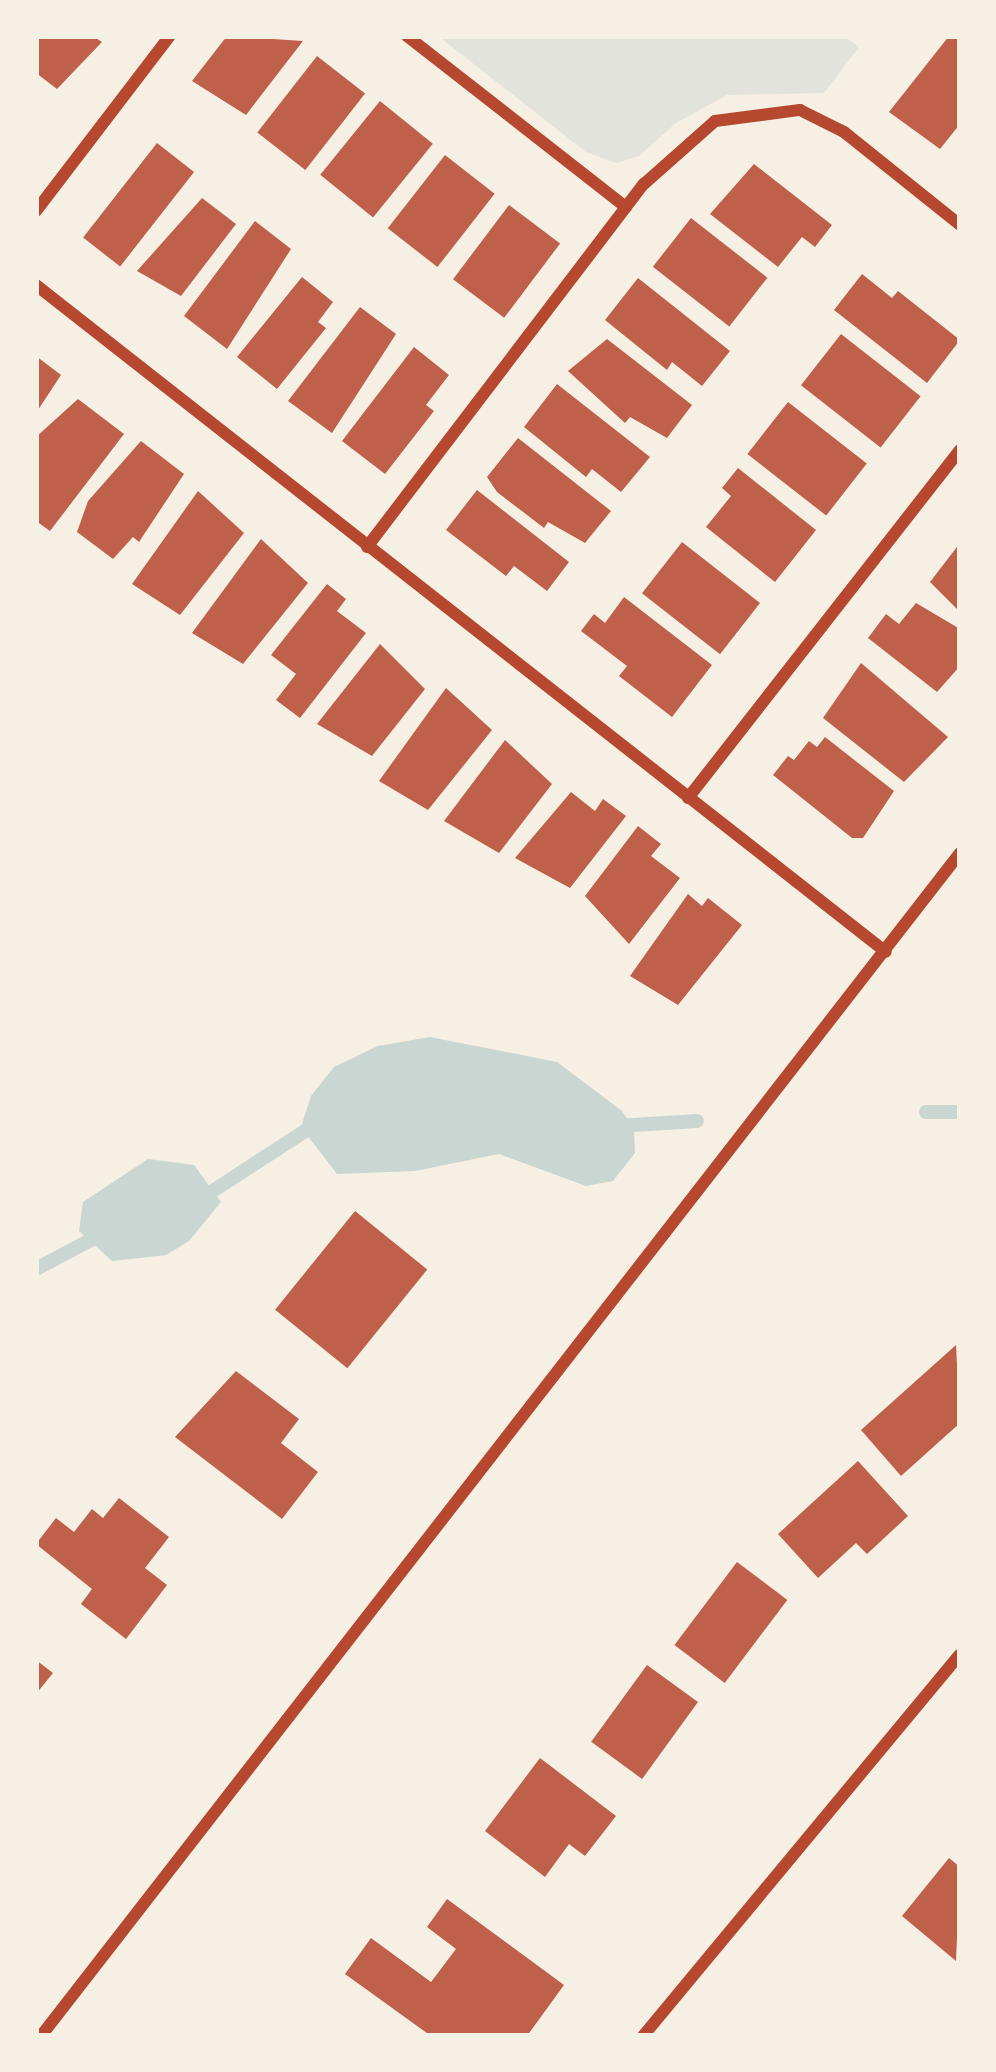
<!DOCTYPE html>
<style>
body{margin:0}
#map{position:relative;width:996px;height:2072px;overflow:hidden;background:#f6efe4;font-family:"Titillium Web",sans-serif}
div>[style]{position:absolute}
.green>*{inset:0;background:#e2e4dc}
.water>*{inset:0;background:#c9d6d2}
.stream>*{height:14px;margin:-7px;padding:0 7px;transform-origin:7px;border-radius:7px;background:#c9d6d2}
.building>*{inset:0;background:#bf614a;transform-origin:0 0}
.minor>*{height:12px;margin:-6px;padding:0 6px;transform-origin:6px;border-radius:6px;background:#b5482f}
span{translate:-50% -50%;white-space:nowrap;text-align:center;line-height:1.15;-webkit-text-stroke:9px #f6efe4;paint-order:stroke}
.frame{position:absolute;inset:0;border:39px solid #f6efe4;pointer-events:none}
</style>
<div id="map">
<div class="green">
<i style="clip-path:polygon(438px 36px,844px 36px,859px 47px,824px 93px,727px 95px,676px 123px,639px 156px,616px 163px,586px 152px)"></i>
</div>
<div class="water">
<i style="clip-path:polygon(430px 1037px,557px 1062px,622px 1111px,634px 1129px,635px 1153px,613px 1181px,586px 1186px,499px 1154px,415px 1171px,337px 1174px,301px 1127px,311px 1096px,334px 1067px,378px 1046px)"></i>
<i style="clip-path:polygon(148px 1159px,194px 1165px,221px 1202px,189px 1241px,166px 1255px,112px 1261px,79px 1231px,83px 1202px)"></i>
</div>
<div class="stream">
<i style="left:926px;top:1112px;width:34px"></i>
<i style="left:617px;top:1126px;width:80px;rotate:-3.6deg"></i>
<i style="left:205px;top:1196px;width:132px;rotate:-33deg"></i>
<i style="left:36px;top:1269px;width:72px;rotate:-28deg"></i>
</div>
<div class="building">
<i style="clip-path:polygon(36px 36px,93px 36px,102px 42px,57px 89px,36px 73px)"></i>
<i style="clip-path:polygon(227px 36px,303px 41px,246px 115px,192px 81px)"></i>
<i style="clip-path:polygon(949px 36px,960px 36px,960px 124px,940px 149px,889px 112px)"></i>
<i style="left:317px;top:56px;width:61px;height:97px;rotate:38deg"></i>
<i style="left:380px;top:101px;width:68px;height:95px;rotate:39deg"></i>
<i style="left:157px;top:143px;width:47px;height:120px;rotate:38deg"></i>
<i style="left:445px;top:155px;width:63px;height:93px;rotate:38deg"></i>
<i style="clip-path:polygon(754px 164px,832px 225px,815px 247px,802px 237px,778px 267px,710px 214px)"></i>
<i style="clip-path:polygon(202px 198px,236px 224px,181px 296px,137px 271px)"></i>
<i style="left:509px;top:205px;width:64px;height:93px;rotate:37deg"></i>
<i style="left:691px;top:218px;width:97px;height:62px;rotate:38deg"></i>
<i style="clip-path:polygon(255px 221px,291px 249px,227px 349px,184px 316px)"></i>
<i style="clip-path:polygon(862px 274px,892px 298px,898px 291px,960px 340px,927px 383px,834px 310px)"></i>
<i style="clip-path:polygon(302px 277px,333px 302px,318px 322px,326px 328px,277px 389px,237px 357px)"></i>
<i style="clip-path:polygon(638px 278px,730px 351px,702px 386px,672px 362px,667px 370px,605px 320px)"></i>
<i style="clip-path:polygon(360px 307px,396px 334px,332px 433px,288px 401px)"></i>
<i style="left:841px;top:334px;width:101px;height:65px;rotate:38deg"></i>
<i style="clip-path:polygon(607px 339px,692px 405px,667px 438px,630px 417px,625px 423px,568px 371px)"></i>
<i style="clip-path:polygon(414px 347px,449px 375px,426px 405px,434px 411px,385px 474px,342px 441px)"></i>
<i style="clip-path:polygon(36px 356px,61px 375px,36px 413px)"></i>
<i style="clip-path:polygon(557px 384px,650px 457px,621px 492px,592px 469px,586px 477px,524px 427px)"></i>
<i style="clip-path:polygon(78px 399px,124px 434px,50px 531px,36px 521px,36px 437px)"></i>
<i style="left:788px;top:402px;width:100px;height:66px;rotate:38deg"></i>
<i style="clip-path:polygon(518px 438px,611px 511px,585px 543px,548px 522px,544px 528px,497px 492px,487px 477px)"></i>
<i style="clip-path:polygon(141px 441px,184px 474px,139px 542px,133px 537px,113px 559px,77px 532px,88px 501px)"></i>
<i style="clip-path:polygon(738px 468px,816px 530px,775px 582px,706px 527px,731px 496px,722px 488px)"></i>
<i style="clip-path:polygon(477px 490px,569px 562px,547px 591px,514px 566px,506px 576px,446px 530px)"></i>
<i style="clip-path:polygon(198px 491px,244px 533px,180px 615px,132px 584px)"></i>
<i style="clip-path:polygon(261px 539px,308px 583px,243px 664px,192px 633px)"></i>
<i style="left:682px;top:542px;width:99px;height:65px;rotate:38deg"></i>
<i style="clip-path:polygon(960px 543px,960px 612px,930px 582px)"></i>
<i style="clip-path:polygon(327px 584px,346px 599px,337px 611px,366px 633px,300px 718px,276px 700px,296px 674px,271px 655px)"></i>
<i style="clip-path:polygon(624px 597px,712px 665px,672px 717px,619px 676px,627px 666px,581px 631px,594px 614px,605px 623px)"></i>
<i style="clip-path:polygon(916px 603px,960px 629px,960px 666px,937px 692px,868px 638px,886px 614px,899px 624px)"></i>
<i style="clip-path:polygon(380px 644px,425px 689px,372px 756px,317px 724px)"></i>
<i style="clip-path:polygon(861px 663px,948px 737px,904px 782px,823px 718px)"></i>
<i style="clip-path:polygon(446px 688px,492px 730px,428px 810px,379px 781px)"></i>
<i style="clip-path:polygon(825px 737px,894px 791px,863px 838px,852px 838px,773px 775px,788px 756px,794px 760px,809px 741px,817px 747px)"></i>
<i style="clip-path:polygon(505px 740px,552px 784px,499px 853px,444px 821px)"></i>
<i style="clip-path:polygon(571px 792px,595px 811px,603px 799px,626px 816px,570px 888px,515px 858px)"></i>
<i style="clip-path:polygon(638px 826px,661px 844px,651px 856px,680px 878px,629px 944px,585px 896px)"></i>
<i style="clip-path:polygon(688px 894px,702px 906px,708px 898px,742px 925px,678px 1005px,630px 976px)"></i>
<i style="left:355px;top:1211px;width:93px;height:127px;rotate:39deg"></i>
<i style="clip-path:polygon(956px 1345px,960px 1423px,901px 1476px,861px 1430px)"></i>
<i style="clip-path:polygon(236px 1371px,299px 1419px,281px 1443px,318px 1472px,282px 1519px,175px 1437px)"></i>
<i style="clip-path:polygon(858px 1461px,908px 1516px,867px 1554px,856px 1543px,818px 1578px,778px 1534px)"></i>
<i style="clip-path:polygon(119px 1498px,169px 1537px,145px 1568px,167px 1585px,126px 1639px,81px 1604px,92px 1589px,36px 1544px,56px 1518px,74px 1532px,92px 1509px,103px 1518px)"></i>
<i style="left:737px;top:1562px;width:63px;height:104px;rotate:37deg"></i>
<i style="clip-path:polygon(36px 1660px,53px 1673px,36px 1694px)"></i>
<i style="left:647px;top:1665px;width:63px;height:95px;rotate:36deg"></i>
<i style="clip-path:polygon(540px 1758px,616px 1816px,585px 1856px,569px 1844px,545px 1877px,485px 1831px)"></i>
<i style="clip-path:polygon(949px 1858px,960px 1867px,956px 1961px,902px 1916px)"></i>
<i style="clip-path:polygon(447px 1899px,564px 1985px,527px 2036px,431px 2036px,345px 1974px,371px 1938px,431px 1982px,456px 1949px,427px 1927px)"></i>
</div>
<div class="minor">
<i style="left:407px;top:36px;width:278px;rotate:38deg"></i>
<i style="left:36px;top:211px;width:220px;rotate:-52.6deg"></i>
<i style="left:36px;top:285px;width:1080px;rotate:38.12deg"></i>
<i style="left:367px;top:547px;width:457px;rotate:-52.7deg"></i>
<i style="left:644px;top:184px;width:95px;rotate:-41.6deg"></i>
<i style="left:715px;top:121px;width:86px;rotate:-7.4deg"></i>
<i style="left:800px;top:110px;width:49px;rotate:26.6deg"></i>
<i style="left:844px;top:132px;width:149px;rotate:38.7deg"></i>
<i style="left:688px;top:798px;width:442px;rotate:-52deg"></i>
<i style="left:41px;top:2036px;width:1498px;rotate:-52.16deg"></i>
<i style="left:643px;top:2036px;width:496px;rotate:-50.3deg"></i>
</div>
<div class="frame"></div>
</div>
